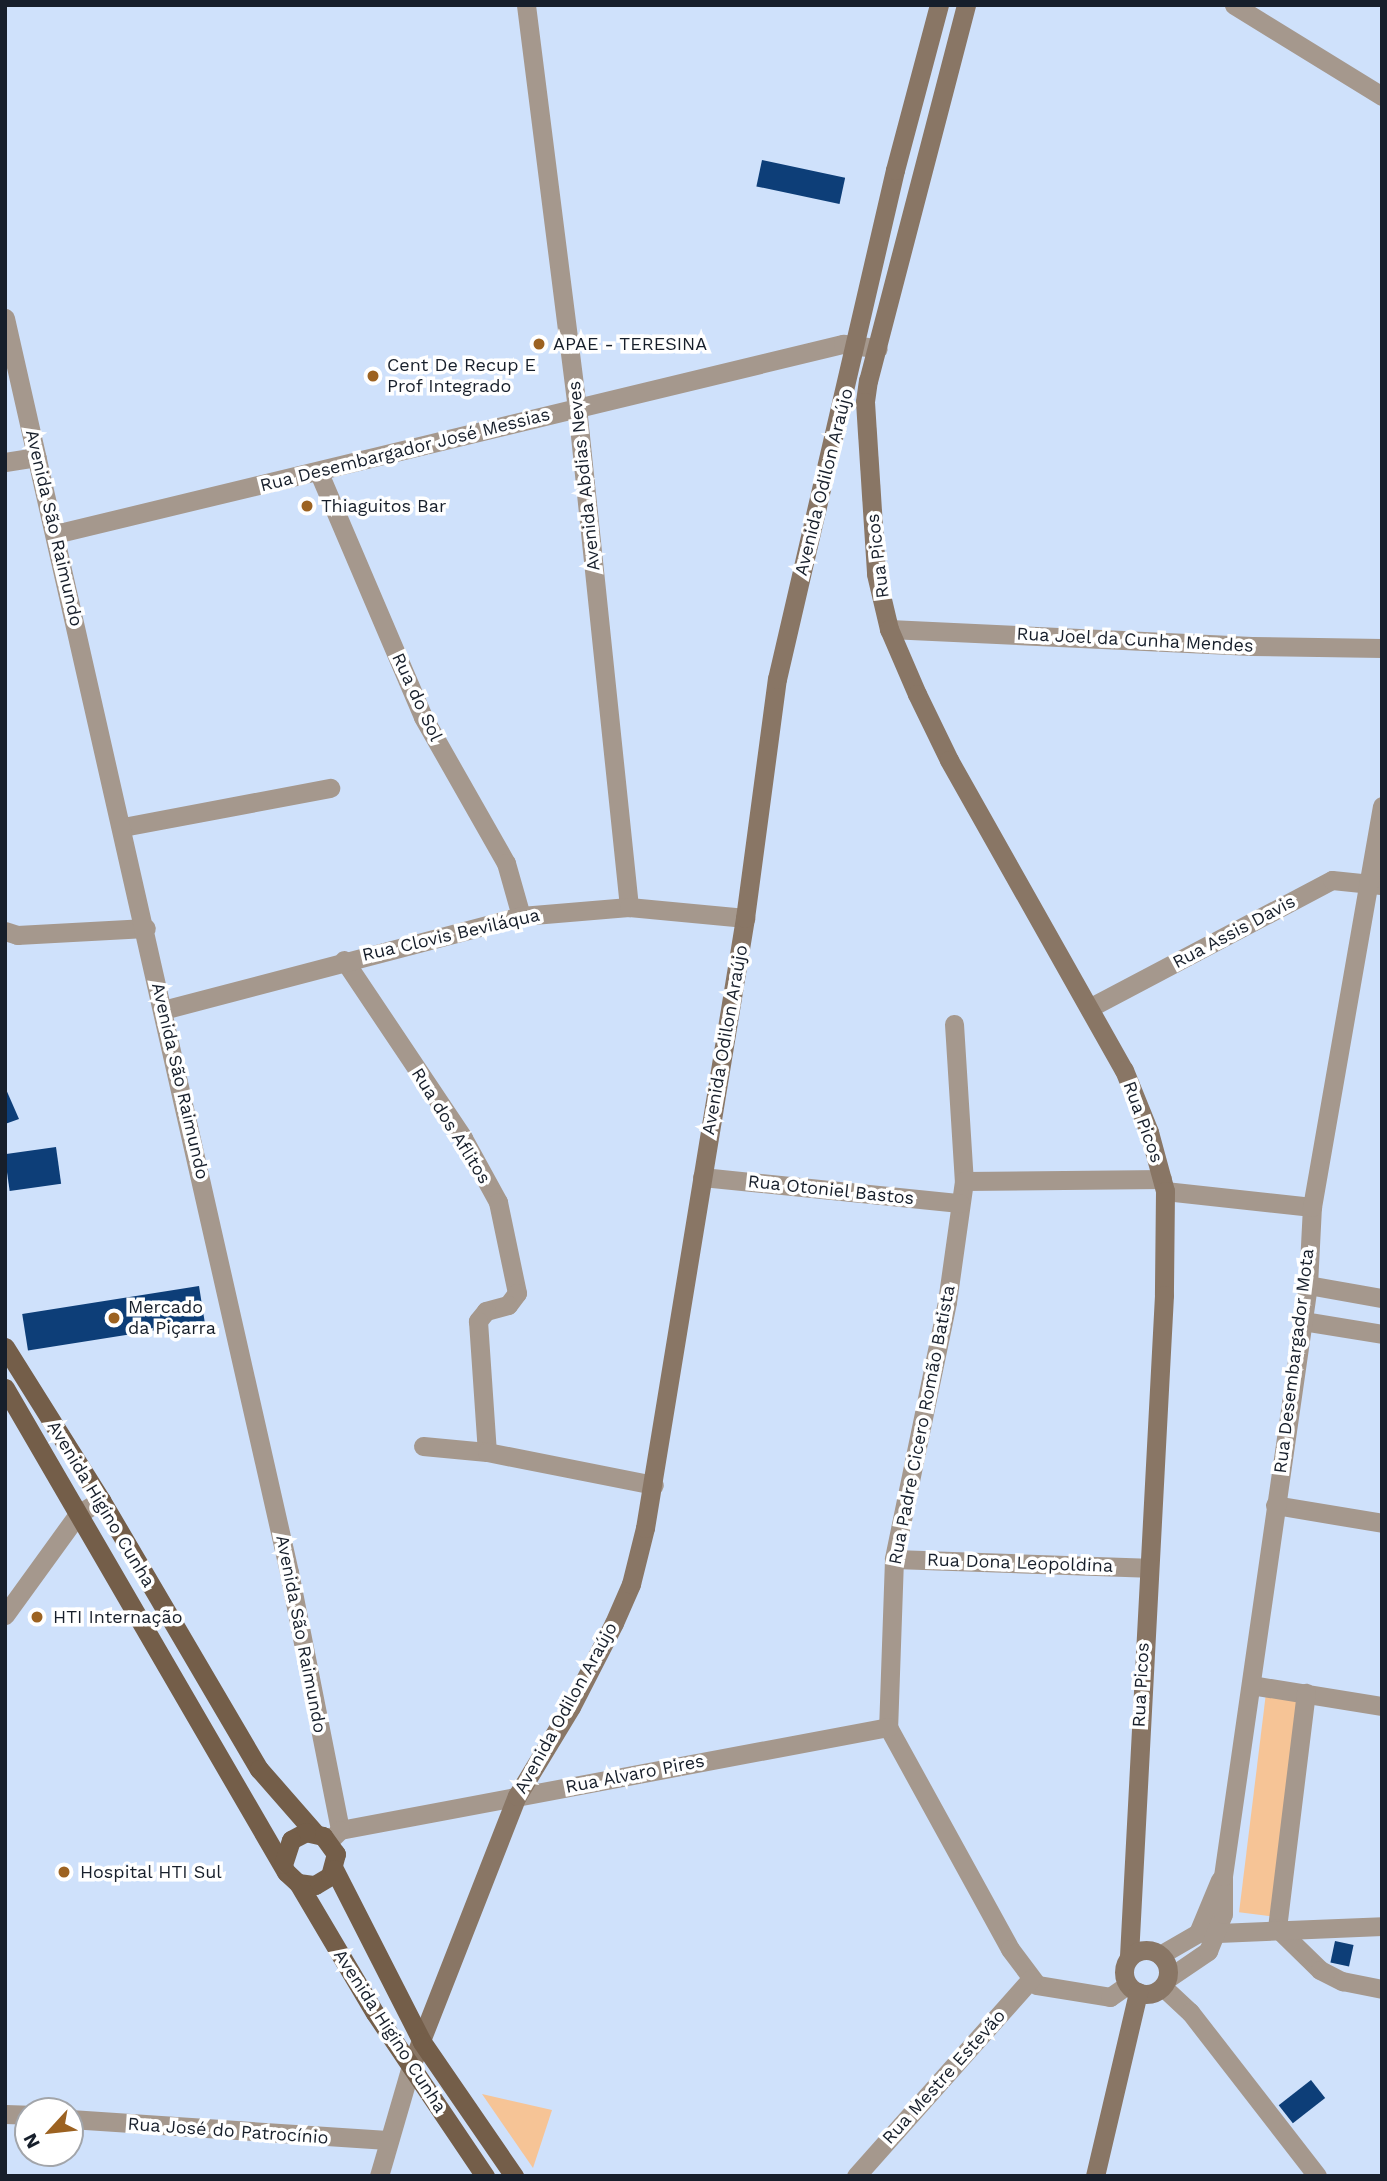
<!DOCTYPE html>
<meta charset="utf-8">
<style>
body{margin:0}
#map{position:relative;width:1387px;height:2181px;overflow:hidden;background:#cfe1fb;font-family:"Work Sans",sans-serif}
div>[style]{position:absolute}
.green>*{inset:0;background:#f6c496;transform-origin:0 0}
.building>*{inset:0;background:#0d3e78;transform-origin:0 0}
.minor>*{height:19px;margin:-9.5px;padding:0 9.5px;transform-origin:9.5px;border-radius:9.5px;background:#a5988d}
.tertiary>*{height:19px;margin:-9.5px;padding:0 9.5px;transform-origin:9.5px;border-radius:9.5px;background:#a5988d}
.secondary>*{height:19px;margin:-9.5px;padding:0 9.5px;transform-origin:9.5px;border-radius:9.5px;background:#897665}
.secondary>.ring{margin:-9.5px;padding:0;box-sizing:content-box;background:none;border:19px solid #897665;border-radius:50%}
.primary>*{height:19px;margin:-9.5px;padding:0 9.5px;transform-origin:9.5px;border-radius:9.5px;background:#745e49}
.dots>*{width:19px;height:19px;translate:-50% -50%;box-sizing:border-box;border:4px solid #fff;border-radius:50%}
span{translate:-50% -50%;white-space:nowrap;text-align:center;line-height:1.15;-webkit-text-stroke:7px #fff;paint-order:stroke}
.poi-label{font-size:18px;color:#171f2b}
.left{translate:0 -50%;text-align:left}
.street-label{font-size:18px;color:#171f2b}
.frame{position:absolute;inset:0;border:7px solid #171f2b;pointer-events:none}
.north{position:absolute;left:14px;top:2097px;width:70px;height:70px;box-sizing:border-box;background:#fff;border:2px solid #a2a5aa;border-radius:50%;rotate:243deg;font-size:19px;font-weight:700;line-height:28px;text-align:center;color:#171f2b}
.north::after{content:'';display:block;margin:auto;width:24px;height:32px;background:#9c6221;clip-path:polygon(50% 0,100% 100%,50% 72%,0 100%)}
</style>
<div id="map">
<div class="green">
<i style="left:1266px;top:1693px;width:32px;height:221px;rotate:7deg"></i>
<i style="clip-path:polygon(482px 2094px,552px 2110px,533px 2168px)"></i>
</div>
<div class="building">
<i style="left:762px;top:160px;width:85px;height:27px;rotate:12deg"></i>
<i style="clip-path:polygon(5px 1087px,19px 1119px,5px 1124px)"></i>
<i style="left:56px;top:1147px;width:37px;height:52px;rotate:82deg"></i>
<i style="left:199px;top:1286px;width:37px;height:179px;rotate:81deg"></i>
<i style="left:1335px;top:1941px;width:19px;height:22px;rotate:12deg"></i>
<i style="left:1311px;top:2080px;width:23px;height:41px;rotate:52deg"></i>
</div>
<div class="minor">
<i style="left:1234px;top:5px;width:174px;rotate:31.6deg"></i>
<i style="left:5px;top:462px;width:32px;rotate:-9deg"></i>
<i style="left:319px;top:473px;width:265px;rotate:66.9deg"></i>
<i style="left:423px;top:717px;width:168px;rotate:60.4deg"></i>
<i style="left:506px;top:863px;width:55px;rotate:74.2deg"></i>
<i style="left:55px;top:534px;width:811px;rotate:-13.56deg"></i>
<i style="left:843px;top:344px;width:35px;rotate:7deg"></i>
<i style="left:889px;top:629px;width:363px;rotate:2.7deg"></i>
<i style="left:1252px;top:646px;width:130px;rotate:0.9deg"></i>
<i style="left:123px;top:827px;width:211px;rotate:-10.7deg"></i>
<i style="left:5px;top:931px;width:13px;rotate:18deg"></i>
<i style="left:17px;top:935px;width:129px;rotate:-3.1deg"></i>
<i style="left:344px;top:960px;width:214px;rotate:56.2deg"></i>
<i style="left:463px;top:1138px;width:73px;rotate:61.3deg"></i>
<i style="left:498px;top:1202px;width:93px;rotate:78.2deg"></i>
<i style="left:517px;top:1293px;width:15px;rotate:127deg"></i>
<i style="left:508px;top:1305px;width:23px;rotate:165deg"></i>
<i style="left:486px;top:1311px;width:13px;rotate:129deg"></i>
<i style="left:478px;top:1321px;width:131px;rotate:86.1deg"></i>
<i style="left:1091px;top:1007px;width:272px;rotate:-27.8deg"></i>
<i style="left:1332px;top:880px;width:49px;rotate:5.8deg"></i>
<i style="left:954px;top:1024px;width:157px;rotate:86.4deg"></i>
<i style="left:964px;top:1181px;width:122px;rotate:98deg"></i>
<i style="left:947px;top:1302px;width:262px;rotate:101.7deg"></i>
<i style="left:894px;top:1559px;width:168px;rotate:92deg"></i>
<i style="left:888px;top:1727px;width:253px;rotate:61.2deg"></i>
<i style="left:1010px;top:1949px;width:45px;rotate:53.1deg"></i>
<i style="left:1037px;top:1985px;width:74px;rotate:9.3deg"></i>
<i style="left:1110px;top:1997px;width:21px;rotate:-35deg"></i>
<i style="left:702px;top:1177px;width:259px;rotate:5.8deg"></i>
<i style="left:964px;top:1181px;width:198px;rotate:-0.6deg"></i>
<i style="left:1165px;top:1191px;width:148px;rotate:6.2deg"></i>
<i style="left:1308px;top:1285px;width:75px;rotate:10deg"></i>
<i style="left:1303px;top:1321px;width:80px;rotate:9.3deg"></i>
<i style="left:423px;top:1446px;width:64px;rotate:5.4deg"></i>
<i style="left:487px;top:1452px;width:170px;rotate:11.2deg"></i>
<i style="left:1275px;top:1505px;width:109px;rotate:9.5deg"></i>
<i style="left:894px;top:1559px;width:253px;rotate:2deg"></i>
<i style="left:5px;top:1615px;width:125px;rotate:-54.1deg"></i>
<i style="left:78px;top:1514px;width:27px;rotate:-31deg"></i>
<i style="left:1251px;top:1685px;width:133px;rotate:9.1deg"></i>
<i style="left:340px;top:1830px;width:558px;rotate:-10.64deg"></i>
<i style="left:1277px;top:1928px;width:237px;rotate:-83deg"></i>
<i style="left:1277px;top:1928px;width:60px;rotate:44.3deg"></i>
<i style="left:1320px;top:1970px;width:25px;rotate:27deg"></i>
<i style="left:1342px;top:1981px;width:41px;rotate:11.3deg"></i>
<i style="left:1218px;top:1933px;width:164px;rotate:-2.4deg"></i>
<i style="left:1160px;top:1955px;width:44px;rotate:-30.1deg"></i>
<i style="left:1198px;top:1933px;width:57px;rotate:-67.5deg"></i>
<i style="left:1167px;top:1979px;width:50px;rotate:-34.3deg"></i>
<i style="left:1208px;top:1951px;width:40px;rotate:-68deg"></i>
<i style="left:1223px;top:1914px;width:38px;rotate:-90deg"></i>
<i style="left:1223px;top:1876px;width:597px;rotate:-81.82deg"></i>
<i style="left:1308px;top:1285px;width:78px;rotate:-87.1deg"></i>
<i style="left:1312px;top:1207px;width:407px;rotate:-80.1deg"></i>
<i style="left:1163px;top:1987px;width:37px;rotate:43deg"></i>
<i style="left:1190px;top:2012px;width:207px;rotate:52.2deg"></i>
<i style="left:5px;top:2114px;width:23px;rotate:2deg"></i>
<i style="left:70px;top:2119px;width:318px;rotate:3.8deg"></i>
<i style="left:856px;top:2176px;width:264px;rotate:-48.4deg"></i>
</div>
<div class="tertiary">
<i style="left:526px;top:5px;width:405px;rotate:82.8deg"></i>
<i style="left:577px;top:407px;width:503px;rotate:84.06deg"></i>
<i style="left:5px;top:318px;width:1286px;rotate:77.24deg"></i>
<i style="left:289px;top:1572px;width:263px;rotate:78.8deg"></i>
<i style="left:340px;top:1830px;width:16px;rotate:135deg"></i>
<i style="left:163px;top:1010px;width:370px;rotate:-14.7deg"></i>
<i style="left:521px;top:916px;width:108px;rotate:-4.8deg"></i>
<i style="left:629px;top:907px;width:117px;rotate:5.4deg"></i>
<i style="left:379px;top:2176px;width:115px;rotate:-73.8deg"></i>
</div>
<div class="secondary">
<i style="left:966px;top:5px;width:388px;rotate:104.6deg"></i>
<i style="left:868px;top:380px;width:22px;rotate:98deg"></i>
<i style="left:865px;top:402px;width:172px;rotate:86.3deg"></i>
<i style="left:876px;top:574px;width:57px;rotate:76.7deg"></i>
<i style="left:889px;top:629px;width:71px;rotate:66.7deg"></i>
<i style="left:917px;top:694px;width:73px;rotate:64.1deg"></i>
<i style="left:949px;top:760px;width:356px;rotate:60.6deg"></i>
<i style="left:1124px;top:1070px;width:67px;rotate:68deg"></i>
<i style="left:1149px;top:1132px;width:61px;rotate:74.8deg"></i>
<i style="left:1165px;top:1191px;width:104px;rotate:90.6deg"></i>
<i style="left:1164px;top:1295px;width:663px;rotate:93.03deg"></i>
<i class="ring" style="left:1124px;top:1950px;width:25px;height:25px"></i>
<i style="left:411px;top:2066px;width:290px;rotate:-68.6deg"></i>
<i style="left:517px;top:1796px;width:104px;rotate:-58.8deg"></i>
<i style="left:571px;top:1707px;width:94px;rotate:-62.9deg"></i>
<i style="left:614px;top:1623px;width:43px;rotate:-66.4deg"></i>
<i style="left:631px;top:1584px;width:58px;rotate:-76deg"></i>
<i style="left:645px;top:1528px;width:618px;rotate:-80.69deg"></i>
<i style="left:745px;top:918px;width:241px;rotate:-82.4deg"></i>
<i style="left:777px;top:679px;width:522px;rotate:-76.95deg"></i>
<i style="left:895px;top:170px;width:171px;rotate:-75.1deg"></i>
<i style="left:1095px;top:2176px;width:189px;rotate:-76.8deg"></i>
</div>
<div class="primary">
<i style="left:5px;top:1347px;width:181px;rotate:57.9deg"></i>
<i style="left:101px;top:1500px;width:312px;rotate:59.6deg"></i>
<i style="left:259px;top:1769px;width:85px;rotate:48.8deg"></i>
<i style="left:5px;top:1388px;width:560px;rotate:59.86deg"></i>
<i style="left:286px;top:1872px;width:16px;rotate:43deg"></i>
<i style="left:298px;top:1883px;width:17px;rotate:7deg"></i>
<i style="left:315px;top:1885px;width:17px;rotate:-31deg"></i>
<i style="left:330px;top:1876px;width:23px;rotate:-75deg"></i>
<i style="left:336px;top:1854px;width:22px;rotate:-126deg"></i>
<i style="left:323px;top:1836px;width:17px;rotate:-167deg"></i>
<i style="left:306px;top:1832px;width:17px;rotate:152deg"></i>
<i style="left:291px;top:1840px;width:25px;rotate:108deg"></i>
<i style="left:334px;top:1869px;width:194px;rotate:63deg"></i>
<i style="left:422px;top:2042px;width:163px;rotate:55.5deg"></i>
<i style="left:298px;top:1883px;width:151px;rotate:59.4deg"></i>
<i style="left:375px;top:2013px;width:197px;rotate:56deg"></i>
</div>
<div class="dots">
<i style="left:539px;top:344px;background:#9c6221"></i>
<i style="left:373px;top:376px;background:#9c6221"></i>
<i style="left:307px;top:506px;background:#9c6221"></i>
<i style="left:114px;top:1318px;background:#9c6221"></i>
<i style="left:37px;top:1617px;background:#9c6221"></i>
<i style="left:64px;top:1872px;background:#9c6221"></i>
</div>
<div class="poi-label">
<span class="left" style="left:553px;top:344px">APAE - TERESINA</span>
<span class="left" style="left:387px;top:376px">Cent De Recup E<br>Prof Integrado</span>
<span class="left" style="left:321px;top:506px">Thiaguitos Bar</span>
<span class="left" style="left:128px;top:1318px">Mercado<br>da Piçarra</span>
<span class="left" style="left:53px;top:1617px">HTI Internação</span>
<span class="left" style="left:80px;top:1872px">Hospital HTI Sul</span>
</div>
<div class="street-label">
<span style="left:405px;top:450px;rotate:-14deg">Rua Desembargador José Messias</span>
<span style="left:584px;top:476px;rotate:-96deg">Avenida Abdias Neves</span>
<span style="left:824px;top:482px;rotate:-76deg">Avenida Odilon Araújo</span>
<span style="left:54px;top:528px;rotate:77deg">Avenida São Raimundo</span>
<span style="left:878px;top:556px;rotate:-97deg">Rua Picos</span>
<span style="left:1135px;top:640px;rotate:3deg">Rua Joel da Cunha Mendes</span>
<span style="left:417px;top:697px;rotate:65deg">Rua do Sol</span>
<span style="left:1234px;top:932px;rotate:-28deg">Rua Assis Davis</span>
<span style="left:451px;top:935px;rotate:-13deg">Rua Clovis Beviláqua</span>
<span style="left:725px;top:1040px;rotate:-80deg">Avenida Odilon Araújo</span>
<span style="left:180px;top:1081px;rotate:77deg">Avenida São Raimundo</span>
<span style="left:1143px;top:1122px;rotate:70deg">Rua Picos</span>
<span style="left:451px;top:1126px;rotate:58deg">Rua dos Aflitos</span>
<span style="left:831px;top:1190px;rotate:6deg">Rua Otoniel Bastos</span>
<span style="left:1294px;top:1361px;rotate:-83deg">Rua Desembargador Mota</span>
<span style="left:922px;top:1425px;rotate:-79deg">Rua Padre Cicero Romão Batista</span>
<span style="left:101px;top:1504px;rotate:59deg">Avenida Higino Cunha</span>
<span style="left:1020px;top:1563px;rotate:2deg">Rua Dona Leopoldina</span>
<span style="left:301px;top:1634px;rotate:79deg">Avenida São Raimundo</span>
<span style="left:1141px;top:1685px;rotate:-87deg">Rua Picos</span>
<span style="left:566px;top:1708px;rotate:-61deg">Avenida Odilon Araújo</span>
<span style="left:635px;top:1774px;rotate:-11deg">Rua Alvaro Pires</span>
<span style="left:390px;top:2031px;rotate:57deg">Avenida Higino Cunha</span>
<span style="left:944px;top:2077px;rotate:-48deg">Rua Mestre Estevão</span>
<span style="left:228px;top:2131px;rotate:4deg">Rua José do Patrocínio</span>
</div>
<div class="frame"></div>
<div class="north">N</div>
</div>
